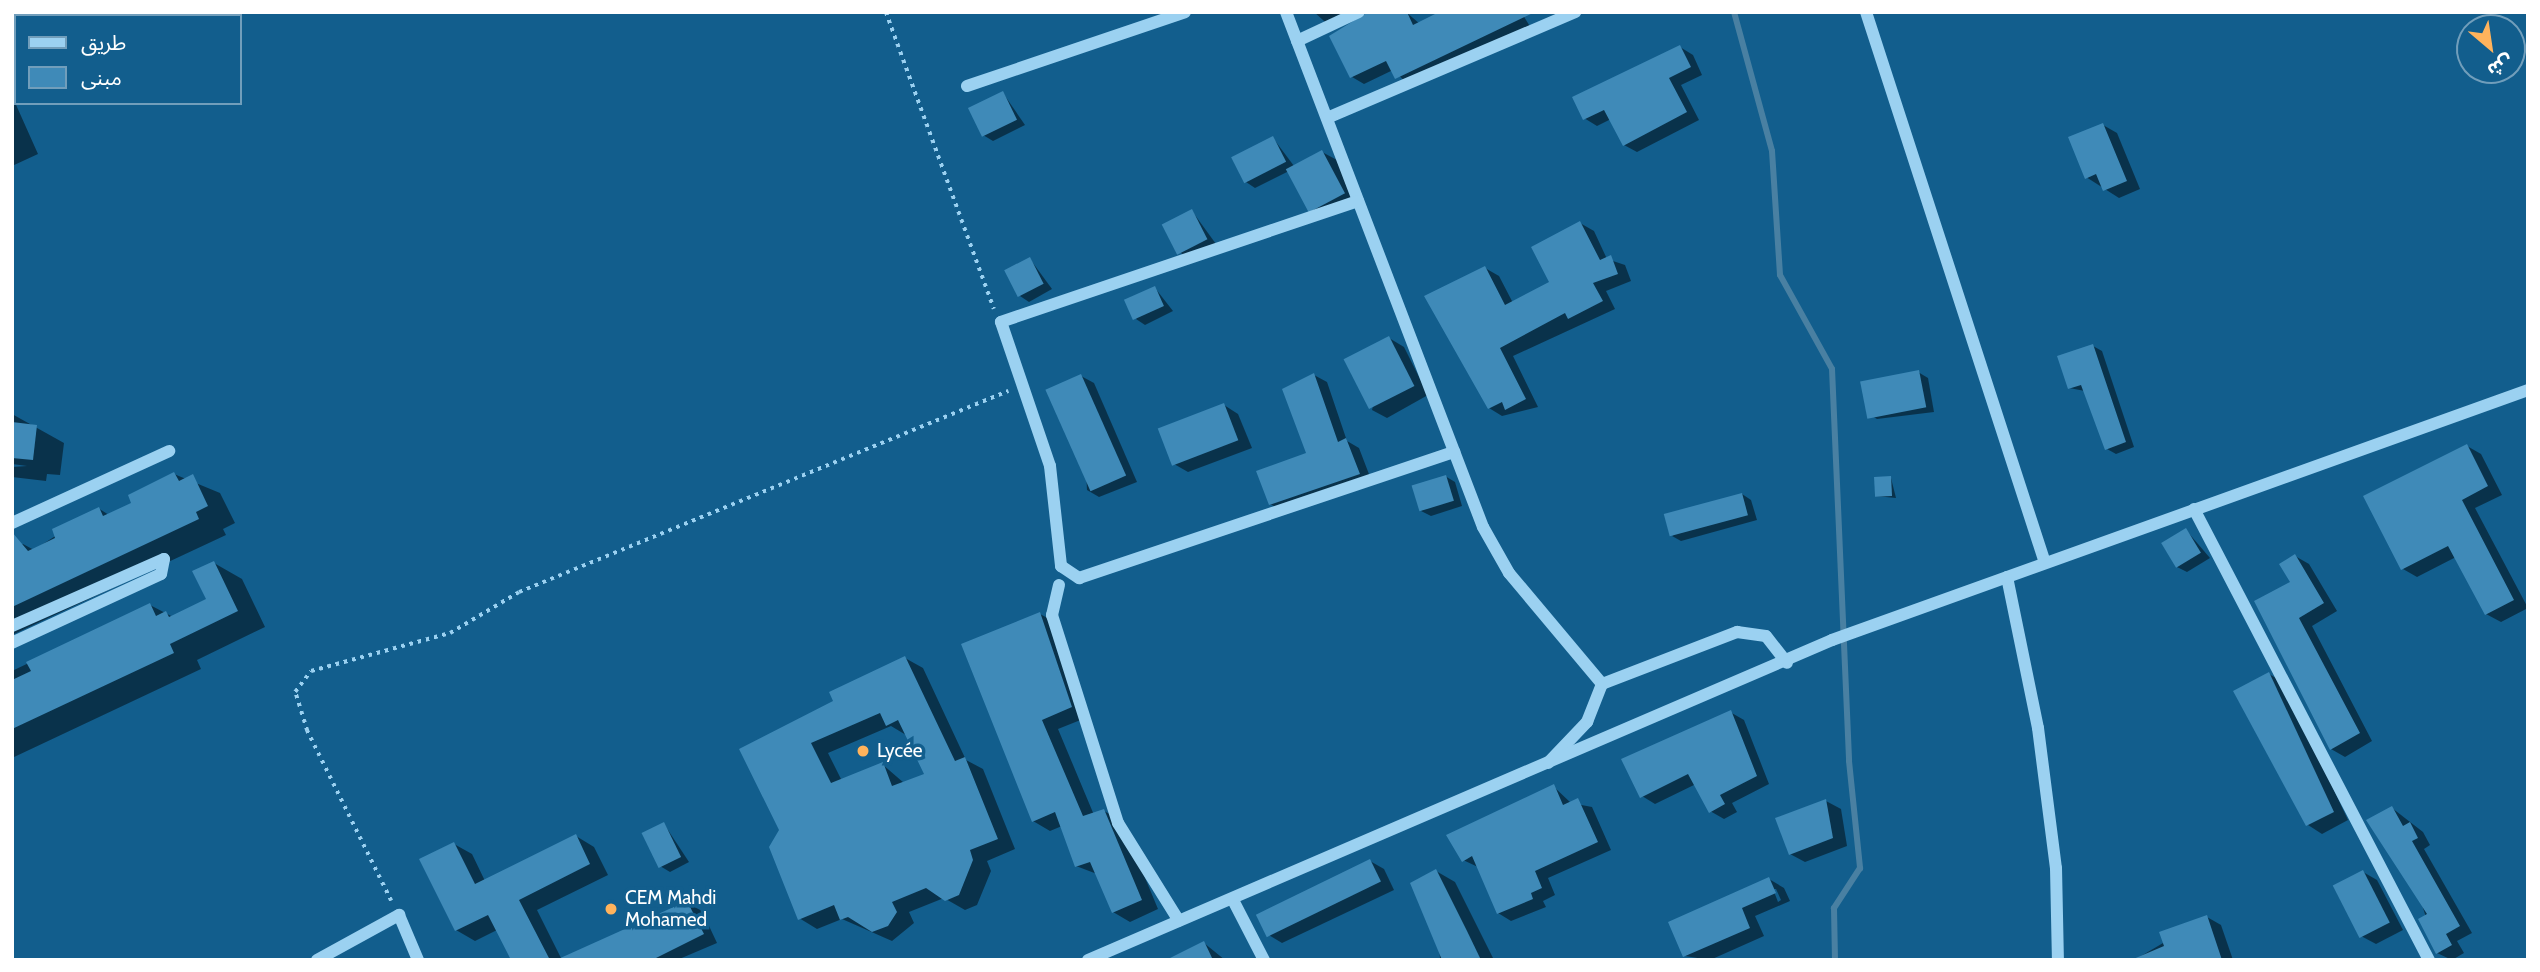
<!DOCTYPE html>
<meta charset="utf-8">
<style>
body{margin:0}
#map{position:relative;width:2540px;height:972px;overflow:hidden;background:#125e8d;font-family:Cabin,"Noto Sans Arabic",sans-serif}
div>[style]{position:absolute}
.shadow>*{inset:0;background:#0007}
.stream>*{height:6px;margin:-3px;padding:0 3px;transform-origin:3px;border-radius:3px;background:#4980a2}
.building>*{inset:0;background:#3f8ab8;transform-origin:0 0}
.path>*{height:3.5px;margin-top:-1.75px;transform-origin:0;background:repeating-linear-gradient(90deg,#9bd1f1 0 3.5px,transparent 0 8.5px)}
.minor>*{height:12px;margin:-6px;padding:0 6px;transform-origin:6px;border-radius:6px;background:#9bd1f1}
.dots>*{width:19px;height:19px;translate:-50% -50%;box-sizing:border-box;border:4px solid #125e8d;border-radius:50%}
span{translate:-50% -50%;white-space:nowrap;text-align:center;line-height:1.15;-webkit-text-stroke:7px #125e8d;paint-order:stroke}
.poi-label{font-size:19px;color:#fff}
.left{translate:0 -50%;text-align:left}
.frame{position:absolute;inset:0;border:14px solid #fff;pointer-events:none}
.legend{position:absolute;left:14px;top:14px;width:228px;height:91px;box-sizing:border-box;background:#125e8d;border:2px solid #719ebb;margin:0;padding:9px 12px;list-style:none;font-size:21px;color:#fff}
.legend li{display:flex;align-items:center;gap:14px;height:35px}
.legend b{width:35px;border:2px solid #719ebb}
.north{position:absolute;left:2456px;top:14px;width:70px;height:70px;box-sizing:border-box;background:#125e8d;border:2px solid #719ebb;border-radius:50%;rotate:151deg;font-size:19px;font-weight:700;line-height:28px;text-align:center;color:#fff}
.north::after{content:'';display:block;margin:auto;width:24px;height:32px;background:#ffb35c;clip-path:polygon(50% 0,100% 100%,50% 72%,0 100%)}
</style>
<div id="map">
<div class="shadow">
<i style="clip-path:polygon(1314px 12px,1370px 12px,1333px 29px)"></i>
<i style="clip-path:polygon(1406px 12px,1420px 24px,1521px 12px,1531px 28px,1409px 85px,1393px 70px,1364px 84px,1352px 77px)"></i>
<i style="clip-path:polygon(1680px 47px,1693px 55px,1702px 75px,1681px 85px,1699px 120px,1637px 152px,1624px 145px,1611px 119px,1597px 126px,1584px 118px)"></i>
<i style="clip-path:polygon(12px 57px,13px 98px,38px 154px,12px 166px)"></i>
<i style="clip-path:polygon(1003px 93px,1025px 125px,993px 141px,983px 135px)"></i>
<i style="clip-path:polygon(2103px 125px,2117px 133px,2140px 189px,2119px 198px,2086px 177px)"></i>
<i style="clip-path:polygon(1273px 138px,1294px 166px,1322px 152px,1337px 160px,1358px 202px,1322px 217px,1308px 208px,1289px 171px,1255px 188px,1246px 182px)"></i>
<i style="clip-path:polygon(1192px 211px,1216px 244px,1188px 257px,1179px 252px)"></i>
<i style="clip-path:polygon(1580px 223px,1594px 231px,1607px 259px,1625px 265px,1631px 281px,1606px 291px,1615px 309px,1513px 356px,1538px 407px,1502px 416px,1489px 408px,1485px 268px,1499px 276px,1513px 303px,1551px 282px)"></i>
<i style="clip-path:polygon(1030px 259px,1052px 289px,1029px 302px,1020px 296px)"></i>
<i style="clip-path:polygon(1155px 288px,1173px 311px,1145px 325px,1136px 319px)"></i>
<i style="clip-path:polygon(1389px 338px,1404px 347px,1428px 395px,1387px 418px,1372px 410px)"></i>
<i style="clip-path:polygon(2093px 346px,2102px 351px,2134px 447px,2116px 454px,2107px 449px,2085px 391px,2069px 388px)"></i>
<i style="clip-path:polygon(1918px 372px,1928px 378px,1934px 412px,1877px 419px,1867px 413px)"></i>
<i style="clip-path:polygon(1314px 375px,1327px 382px,1347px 441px,1359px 448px,1372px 482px,1283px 511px,1270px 504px,1308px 454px)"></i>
<i style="clip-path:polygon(1081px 376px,1094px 383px,1137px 482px,1099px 497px,1087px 490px)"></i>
<i style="clip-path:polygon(1224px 405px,1238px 414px,1252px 448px,1188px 472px,1174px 464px)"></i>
<i style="clip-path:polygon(12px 414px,64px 443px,60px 475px,47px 474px,46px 481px,12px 477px,12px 467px,27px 466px,12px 464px)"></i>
<i style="clip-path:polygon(2467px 446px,2481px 454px,2502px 495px,2475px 508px,2528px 608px,2501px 622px,2486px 614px,2456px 557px,2417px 577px,2403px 569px)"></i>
<i style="clip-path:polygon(174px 474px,220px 493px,235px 523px,223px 529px,226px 535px,12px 635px,12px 549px,23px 544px,34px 550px,98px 508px,109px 515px,134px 503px)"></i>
<i style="clip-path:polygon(1445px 476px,1455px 482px,1462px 506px,1431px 516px,1421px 511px)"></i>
<i style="clip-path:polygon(1891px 478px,1896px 498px,1876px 496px)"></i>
<i style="clip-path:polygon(1742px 494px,1751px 500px,1757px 520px,1681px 541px,1672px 536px)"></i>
<i style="clip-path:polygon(2186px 530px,2210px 558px,2187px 572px,2177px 567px)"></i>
<i style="clip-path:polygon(2295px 556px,2309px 564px,2337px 611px,2312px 626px,2372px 741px,2345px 757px,2331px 749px,2256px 602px,2292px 583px)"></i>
<i style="clip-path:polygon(214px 563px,242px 579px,265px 627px,197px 660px,201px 669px,12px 758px,12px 671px,150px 605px,173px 617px,208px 600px)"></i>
<i style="clip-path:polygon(1040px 614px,1057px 623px,1088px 717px,1058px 729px,1094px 815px,1104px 811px,1121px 820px,1158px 909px,1130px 922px,1113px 912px,1097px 874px,1076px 866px,1062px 826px,1050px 831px,1033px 821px)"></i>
<i style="clip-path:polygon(evenodd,905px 658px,923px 668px,966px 760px,983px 769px,1015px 849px,987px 861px,991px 871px,977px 905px,965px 910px,944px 898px,909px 912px,914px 923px,892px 941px,842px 919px,817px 929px,799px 918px,781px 830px,741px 749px,836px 702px,905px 658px,891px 726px,906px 735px,926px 775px,904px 783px,882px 764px,842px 781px,828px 753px,891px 726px)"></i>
<i style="clip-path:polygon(2269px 674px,2283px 682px,2348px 820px,2322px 834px,2308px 825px)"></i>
<i style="clip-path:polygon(1730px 712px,1744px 720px,1769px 784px,1732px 803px,1737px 812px,1724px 819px,1710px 811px,1696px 784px,1655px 804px,1642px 796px)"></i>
<i style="clip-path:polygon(1553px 786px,1571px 803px,1592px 807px,1611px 850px,1548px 878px,1555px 895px,1543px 901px,1546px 907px,1511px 921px,1498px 913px,1478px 867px,1463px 860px)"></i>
<i style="clip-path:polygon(1826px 801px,1841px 809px,1847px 846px,1805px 862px,1790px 854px)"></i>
<i style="clip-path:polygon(2392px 808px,2423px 832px,2430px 845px,2424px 849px,2472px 933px,2457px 941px,2464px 953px,2452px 960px,2437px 953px)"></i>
<i style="clip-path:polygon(664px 824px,689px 862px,670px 872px,660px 866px)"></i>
<i style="clip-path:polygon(576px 836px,594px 847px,608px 875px,537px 910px,562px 960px,513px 960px,497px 930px,475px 941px,456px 930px,454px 844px,472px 854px,485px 881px)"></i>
<i style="clip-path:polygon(1370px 861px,1384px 869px,1394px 890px,1282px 943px,1267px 934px)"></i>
<i style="clip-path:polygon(1436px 871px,1455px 882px,1494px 960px,1440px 960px)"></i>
<i style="clip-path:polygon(2363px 872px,2377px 880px,2403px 930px,2376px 944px,2361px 936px)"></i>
<i style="clip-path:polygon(evenodd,1769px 879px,1784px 888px,1790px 901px,1755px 916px,1764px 936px,1710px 960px,1685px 956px,1769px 879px,1773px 889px,1776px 889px,1781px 900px,1778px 902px,1773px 889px)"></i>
<i style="clip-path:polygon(687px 903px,702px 911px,717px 943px,677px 960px,582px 960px,578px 952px)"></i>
<i style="clip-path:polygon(2207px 917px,2221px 925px,2233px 960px,2136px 959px)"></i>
<i style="clip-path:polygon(1204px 943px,1225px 960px,1170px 960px)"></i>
</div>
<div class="stream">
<i style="left:1734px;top:12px;width:144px;rotate:74.7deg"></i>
<i style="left:1772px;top:151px;width:124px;rotate:86.3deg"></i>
<i style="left:1780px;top:275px;width:107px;rotate:61deg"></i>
<i style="left:1832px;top:369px;width:392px;rotate:87.5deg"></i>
<i style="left:1849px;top:761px;width:108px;rotate:84.1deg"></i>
<i style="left:1860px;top:868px;width:48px;rotate:123deg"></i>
<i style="left:1834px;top:908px;width:52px;rotate:88.9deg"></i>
</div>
<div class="building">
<i style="clip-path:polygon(1368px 12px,1407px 12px,1413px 25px,1439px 12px,1535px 12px,1395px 79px,1386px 61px,1350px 78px,1329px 36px)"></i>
<i style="clip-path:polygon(1680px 45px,1691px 67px,1669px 78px,1687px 112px,1623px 146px,1604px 110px,1583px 120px,1572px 97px)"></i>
<i style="left:1003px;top:91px;width:32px;height:39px;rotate:64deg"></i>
<i style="clip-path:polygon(2103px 123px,2127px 181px,2103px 191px,2096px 174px,2085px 179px,2068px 137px)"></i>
<i style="left:1273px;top:136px;width:29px;height:47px;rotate:63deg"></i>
<i style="left:1322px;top:150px;width:49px;height:41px;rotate:62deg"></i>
<i style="left:1192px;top:209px;width:34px;height:34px;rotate:63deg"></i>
<i style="clip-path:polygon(1580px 221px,1600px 260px,1611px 255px,1618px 274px,1593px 283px,1603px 301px,1568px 319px,1565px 313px,1500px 348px,1526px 399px,1505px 410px,1502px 402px,1488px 409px,1424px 296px,1485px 266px,1505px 305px,1549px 282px,1531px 247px)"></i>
<i style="left:1030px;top:257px;width:30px;height:29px;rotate:63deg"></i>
<i style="left:1155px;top:286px;width:22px;height:34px;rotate:66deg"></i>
<i style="left:1389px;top:336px;width:56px;height:51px;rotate:63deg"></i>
<i style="clip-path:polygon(2093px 344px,2126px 442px,2105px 450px,2081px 385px,2068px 389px,2057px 356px)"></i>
<i style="left:1919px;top:370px;width:38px;height:60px;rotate:79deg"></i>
<i style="clip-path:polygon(1314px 373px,1338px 442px,1346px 438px,1360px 474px,1269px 505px,1256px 471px,1306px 453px,1282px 389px)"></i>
<i style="left:1081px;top:374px;width:111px;height:39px;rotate:66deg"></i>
<i style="left:1224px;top:403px;width:40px;height:71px;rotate:69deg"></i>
<i style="clip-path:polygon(12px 422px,37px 425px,33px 460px,12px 458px)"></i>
<i style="clip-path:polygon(2467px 444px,2488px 486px,2462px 500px,2514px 600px,2485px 615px,2448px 546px,2401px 570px,2363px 496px)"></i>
<i style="clip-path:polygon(174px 472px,179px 481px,193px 474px,208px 506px,196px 512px,199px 519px,12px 607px,12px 532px,28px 551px,55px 538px,52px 529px,99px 507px,103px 516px,131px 503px,128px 495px)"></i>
<i style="left:1446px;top:475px;width:27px;height:36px;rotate:73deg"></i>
<i style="left:1891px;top:476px;width:20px;height:17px;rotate:87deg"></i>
<i style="left:1742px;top:493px;width:23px;height:81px;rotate:75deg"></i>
<i style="left:2186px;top:528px;width:29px;height:29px;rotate:59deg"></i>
<i style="clip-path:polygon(2295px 554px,2324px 603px,2299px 618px,2360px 733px,2330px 750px,2254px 601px,2290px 582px,2279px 564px)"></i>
<i style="clip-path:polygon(214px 561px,238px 611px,170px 644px,174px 653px,12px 729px,12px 680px,31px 671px,26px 662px,150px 603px,156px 616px,166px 611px,169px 617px,206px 599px,192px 571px)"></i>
<i style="clip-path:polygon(1040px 612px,1072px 707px,1042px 720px,1083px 816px,1104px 809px,1142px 900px,1112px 913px,1090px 862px,1075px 867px,1055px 812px,1032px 822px,961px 644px)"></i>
<i style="clip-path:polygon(evenodd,905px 656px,955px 761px,965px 757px,998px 839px,970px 850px,973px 860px,959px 895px,945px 901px,926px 888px,892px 902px,897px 912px,888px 926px,872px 932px,848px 917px,840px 920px,834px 905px,798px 920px,769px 847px,779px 830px,739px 749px,833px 701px,829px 692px,905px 656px,880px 713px,886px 726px,898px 720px,924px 774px,892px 786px,883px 762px,831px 783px,811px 743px,880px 713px)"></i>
<i style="clip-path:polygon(2269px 672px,2334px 812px,2306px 826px,2233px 691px)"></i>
<i style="clip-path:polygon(1731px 710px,1757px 776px,1720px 795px,1725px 804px,1709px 813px,1688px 774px,1640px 798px,1621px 759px)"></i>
<i style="clip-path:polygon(1554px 784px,1563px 805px,1578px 798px,1598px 842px,1535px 871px,1542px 888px,1531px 893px,1533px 899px,1497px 914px,1472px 856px,1462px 862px,1446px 835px)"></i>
<i style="clip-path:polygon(1826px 799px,1833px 838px,1789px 855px,1775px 818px)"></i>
<i style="clip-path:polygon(2392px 806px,2403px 826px,2410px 822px,2418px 838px,2412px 841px,2460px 926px,2446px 934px,2452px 945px,2436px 954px,2418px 919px,2427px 914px,2366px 820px)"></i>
<i style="left:664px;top:822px;width:39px;height:25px;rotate:64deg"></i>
<i style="clip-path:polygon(576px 834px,590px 864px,519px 900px,550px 960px,511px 960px,488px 915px,455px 931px,419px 859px,454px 842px,475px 884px)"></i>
<i style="left:1370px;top:859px;width:25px;height:127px;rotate:64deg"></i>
<i style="clip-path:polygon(1436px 869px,1467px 931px,1481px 960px,1442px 960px,1410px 883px)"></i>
<i style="left:2363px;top:870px;width:59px;height:34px;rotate:63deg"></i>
<i style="clip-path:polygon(1769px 877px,1776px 893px,1742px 908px,1750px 928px,1683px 957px,1668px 922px)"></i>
<i style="clip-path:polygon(687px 901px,704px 934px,656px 958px,556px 960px)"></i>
<i style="clip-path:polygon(2207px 915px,2222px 960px,2131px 960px,2164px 946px,2159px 932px)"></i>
<i style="clip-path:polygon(1204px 941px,1213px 960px,1166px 960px)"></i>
</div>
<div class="path">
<i style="left:886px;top:12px;width:316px;rotate:70deg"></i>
<i style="left:391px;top:901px;width:190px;rotate:-116.3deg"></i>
<i style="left:307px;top:731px;width:41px;rotate:-107.1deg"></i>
<i style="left:295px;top:692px;width:26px;rotate:-53deg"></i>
<i style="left:311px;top:671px;width:144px;rotate:-15.3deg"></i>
<i style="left:450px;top:633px;width:80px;rotate:-30.7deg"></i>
<i style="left:519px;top:592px;width:529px;rotate:-22.34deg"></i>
</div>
<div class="minor">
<i style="left:1286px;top:12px;width:551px;rotate:69.07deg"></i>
<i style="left:1483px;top:527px;width:53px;rotate:60.5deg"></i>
<i style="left:1509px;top:573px;width:145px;rotate:50deg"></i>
<i style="left:1866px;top:12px;width:579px;rotate:72deg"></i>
<i style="left:1297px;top:41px;width:68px;rotate:-25.1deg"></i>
<i style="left:967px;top:86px;width:230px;rotate:-18.7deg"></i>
<i style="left:1327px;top:118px;width:270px;rotate:-23.1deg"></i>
<i style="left:1358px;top:201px;width:377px;rotate:161.3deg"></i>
<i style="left:1001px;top:322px;width:152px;rotate:71.2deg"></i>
<i style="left:1050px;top:466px;width:101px;rotate:83.7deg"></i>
<i style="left:1061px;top:566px;width:22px;rotate:34deg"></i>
<i style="left:1079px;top:578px;width:396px;rotate:-18.6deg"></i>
<i style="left:2194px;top:509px;width:509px;rotate:62.48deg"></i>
<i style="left:12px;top:523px;width:173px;rotate:-24.6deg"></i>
<i style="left:2007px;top:577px;width:154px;rotate:78.4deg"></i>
<i style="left:2038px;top:728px;width:141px;rotate:82.7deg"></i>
<i style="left:2056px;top:868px;width:92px;rotate:88.8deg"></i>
<i style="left:1059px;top:585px;width:31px;rotate:103deg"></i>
<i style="left:1052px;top:615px;width:218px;rotate:72.4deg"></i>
<i style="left:1118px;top:823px;width:115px;rotate:58.1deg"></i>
<i style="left:12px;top:626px;width:166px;rotate:-23.8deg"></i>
<i style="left:164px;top:559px;width:15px;rotate:101deg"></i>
<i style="left:161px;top:574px;width:164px;rotate:155.2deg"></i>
<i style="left:1548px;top:763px;width:57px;rotate:-46.4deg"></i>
<i style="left:1587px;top:722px;width:41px;rotate:-68.5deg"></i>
<i style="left:1602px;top:684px;width:145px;rotate:-21.1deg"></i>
<i style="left:1737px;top:632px;width:29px;rotate:8deg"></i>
<i style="left:1766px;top:636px;width:34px;rotate:52deg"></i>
<i style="left:1233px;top:900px;width:68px;rotate:62.7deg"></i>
<i style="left:317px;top:960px;width:94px;rotate:-28.8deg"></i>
<i style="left:399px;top:915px;width:49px;rotate:67.1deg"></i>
<i style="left:1088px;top:960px;width:810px;rotate:-23.27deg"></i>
<i style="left:1832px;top:640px;width:740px;rotate:-19.76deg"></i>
</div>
<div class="dots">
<i style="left:863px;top:751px;background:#ffb35c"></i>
<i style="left:611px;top:909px;background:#ffb35c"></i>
</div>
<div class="poi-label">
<span class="left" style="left:877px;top:751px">Lycée</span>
<span class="left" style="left:625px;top:909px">CEM Mahdi<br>Mohamed</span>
</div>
<div class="frame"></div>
<ul class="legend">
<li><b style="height:9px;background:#9bd1f1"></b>طريق</li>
<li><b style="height:19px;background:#3f8ab8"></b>مبنى</li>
</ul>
<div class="north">ش</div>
</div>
